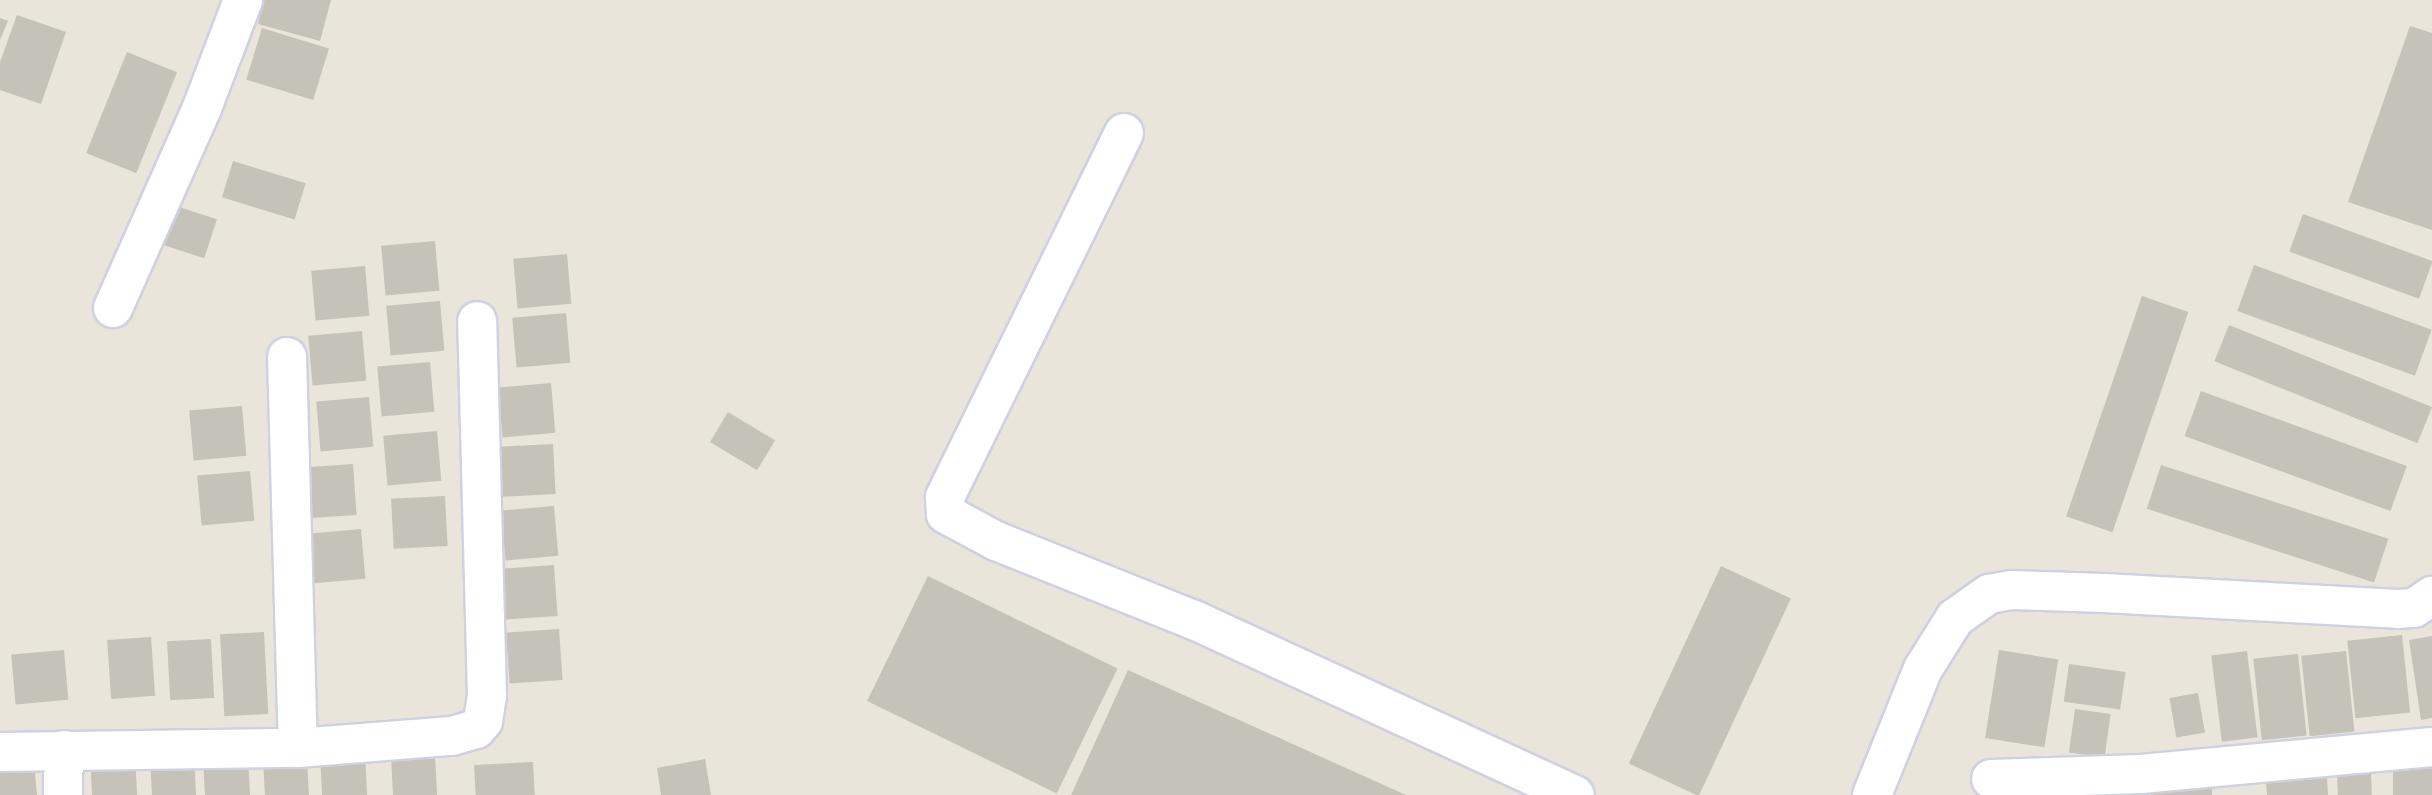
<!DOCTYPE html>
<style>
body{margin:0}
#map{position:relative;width:2432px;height:795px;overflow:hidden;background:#eae5da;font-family:"Fira Sans",sans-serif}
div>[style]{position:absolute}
.building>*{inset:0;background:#c5c2b9;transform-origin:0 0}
.roads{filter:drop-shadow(2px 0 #cfd0e1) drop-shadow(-2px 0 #cfd0e1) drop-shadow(0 2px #cfd0e1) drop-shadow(0 -2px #cfd0e1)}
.minor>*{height:38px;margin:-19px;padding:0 19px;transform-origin:19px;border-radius:19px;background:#fff}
span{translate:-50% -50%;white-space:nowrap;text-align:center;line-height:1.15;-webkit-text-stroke:6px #fff;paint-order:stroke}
</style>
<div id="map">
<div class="building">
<i style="clip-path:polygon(264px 0,331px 0,320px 41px,258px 24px)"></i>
<i style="clip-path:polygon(17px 15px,66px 32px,41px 104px,0 90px,0 62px)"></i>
<i style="clip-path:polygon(0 18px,8px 21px,0 40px)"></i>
<i style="clip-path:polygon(2410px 26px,2432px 33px,2432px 230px,2348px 202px)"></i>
<i style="left:262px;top:28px;width:70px;height:54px;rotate:17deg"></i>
<i style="left:127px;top:52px;width:54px;height:109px;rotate:22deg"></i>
<i style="left:233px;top:161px;width:76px;height:38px;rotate:17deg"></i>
<i style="left:176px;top:206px;width:43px;height:41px;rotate:18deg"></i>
<i style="left:2303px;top:214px;width:138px;height:40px;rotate:20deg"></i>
<i style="left:435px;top:241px;width:50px;height:54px;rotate:85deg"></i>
<i style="left:567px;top:254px;width:50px;height:54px;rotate:85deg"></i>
<i style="left:2254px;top:265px;width:189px;height:49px;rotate:20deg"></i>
<i style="left:365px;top:266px;width:50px;height:54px;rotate:85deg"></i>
<i style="left:2142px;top:296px;width:49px;height:233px;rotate:19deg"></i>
<i style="left:440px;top:301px;width:50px;height:54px;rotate:85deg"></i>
<i style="left:566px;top:313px;width:50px;height:54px;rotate:85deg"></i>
<i style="left:2229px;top:325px;width:219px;height:39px;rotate:22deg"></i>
<i style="left:362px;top:331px;width:50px;height:54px;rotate:85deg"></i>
<i style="left:430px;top:362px;width:50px;height:53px;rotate:85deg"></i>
<i style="left:551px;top:383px;width:50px;height:53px;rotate:85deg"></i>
<i style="left:2201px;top:391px;width:219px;height:48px;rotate:20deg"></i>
<i style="left:369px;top:397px;width:50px;height:53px;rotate:85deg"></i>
<i style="left:242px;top:406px;width:50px;height:53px;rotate:85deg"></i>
<i style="left:728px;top:412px;width:55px;height:35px;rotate:31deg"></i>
<i style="left:437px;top:431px;width:50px;height:54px;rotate:85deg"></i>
<i style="left:553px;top:444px;width:50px;height:54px;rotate:87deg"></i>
<i style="left:353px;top:464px;width:51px;height:53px;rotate:86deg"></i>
<i style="left:2161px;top:465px;width:239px;height:46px;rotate:18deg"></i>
<i style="left:250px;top:471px;width:50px;height:53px;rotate:85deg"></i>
<i style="left:445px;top:496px;width:50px;height:54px;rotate:87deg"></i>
<i style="left:554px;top:506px;width:50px;height:53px;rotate:85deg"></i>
<i style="left:361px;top:529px;width:50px;height:54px;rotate:85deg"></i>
<i style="left:554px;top:565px;width:51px;height:54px;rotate:86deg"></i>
<i style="left:1721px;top:566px;width:77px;height:218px;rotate:25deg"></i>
<i style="left:928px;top:576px;width:211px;height:139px;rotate:26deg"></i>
<i style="left:559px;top:629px;width:51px;height:53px;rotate:86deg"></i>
<i style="left:264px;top:632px;width:82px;height:44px;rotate:87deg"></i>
<i style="left:2402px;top:635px;width:78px;height:55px;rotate:84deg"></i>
<i style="clip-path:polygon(2432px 636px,2432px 718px,2421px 720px,2409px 640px)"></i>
<i style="left:151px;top:637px;width:59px;height:44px;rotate:86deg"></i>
<i style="left:211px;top:639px;width:59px;height:44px;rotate:87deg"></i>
<i style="left:64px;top:650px;width:50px;height:53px;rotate:85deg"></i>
<i style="left:1999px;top:650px;width:60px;height:89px;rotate:9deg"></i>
<i style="left:2247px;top:651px;width:87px;height:36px;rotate:83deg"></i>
<i style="left:2346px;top:651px;width:81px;height:45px;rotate:84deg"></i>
<i style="left:2298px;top:654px;width:82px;height:45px;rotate:84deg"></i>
<i style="left:2069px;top:664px;width:57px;height:38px;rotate:8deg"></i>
<i style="clip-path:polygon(1128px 670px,1406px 795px,1071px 795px)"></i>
<i style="left:2198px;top:693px;width:40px;height:29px;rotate:80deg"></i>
<i style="left:2075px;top:709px;width:36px;height:44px;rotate:8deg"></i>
<i style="left:135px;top:754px;width:41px;height:45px;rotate:87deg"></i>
<i style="left:365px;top:754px;width:41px;height:45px;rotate:87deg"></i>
<i style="left:435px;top:755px;width:40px;height:44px;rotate:87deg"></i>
<i style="left:194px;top:756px;width:39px;height:44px;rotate:87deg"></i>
<i style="left:248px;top:756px;width:39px;height:45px;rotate:87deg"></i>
<i style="left:307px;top:758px;width:37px;height:44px;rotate:87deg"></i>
<i style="clip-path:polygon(705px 759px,711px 795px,661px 795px,657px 768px)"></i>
<i style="left:2393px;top:760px;width:39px;height:35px"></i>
<i style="left:533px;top:762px;width:33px;height:59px;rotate:87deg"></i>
<i style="clip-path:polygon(34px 763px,37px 795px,0 795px,0 766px)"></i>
<i style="left:2371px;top:772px;width:23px;height:34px;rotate:88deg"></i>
<i style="clip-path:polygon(2327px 777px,2328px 795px,2267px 795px,2266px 782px)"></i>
<i style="left:2151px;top:788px;width:61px;height:7px"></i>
</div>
<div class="roads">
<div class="minor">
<i style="left:1124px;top:133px;width:406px;rotate:116.2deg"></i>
<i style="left:945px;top:497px;width:17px;rotate:87deg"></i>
<i style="left:946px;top:514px;width:57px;rotate:28.4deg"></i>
<i style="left:996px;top:541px;width:213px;rotate:21.8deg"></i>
<i style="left:1194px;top:620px;width:419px;rotate:24.7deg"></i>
<i style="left:113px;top:308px;width:219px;rotate:-66deg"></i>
<i style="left:202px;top:108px;width:116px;rotate:-69.2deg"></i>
<i style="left:287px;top:357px;width:391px;rotate:88.4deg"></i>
<i style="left:0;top:752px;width:298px;rotate:-0.8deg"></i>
<i style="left:298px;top:748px;width:154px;rotate:-4.5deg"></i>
<i style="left:452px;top:736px;width:25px;rotate:-16deg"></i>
<i style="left:476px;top:729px;width:11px;rotate:-49deg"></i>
<i style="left:483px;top:721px;width:25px;rotate:-81deg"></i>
<i style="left:487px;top:696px;width:375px;rotate:-91.5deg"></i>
<i style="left:1991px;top:779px;width:150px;rotate:-1.9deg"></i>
<i style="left:2141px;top:774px;width:292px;rotate:-5.3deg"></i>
<i style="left:63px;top:795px;width:45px;rotate:-88.7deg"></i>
<i style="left:1872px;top:795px;width:136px;rotate:-68deg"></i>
<i style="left:1923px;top:669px;width:60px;rotate:-57.9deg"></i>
<i style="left:1955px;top:618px;width:42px;rotate:-35.2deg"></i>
<i style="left:1989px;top:594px;width:23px;rotate:-10deg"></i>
<i style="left:2012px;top:590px;width:92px;rotate:1.9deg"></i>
<i style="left:2104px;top:593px;width:294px;rotate:3.1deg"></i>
<i style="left:2398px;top:609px;width:16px;rotate:-4deg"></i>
<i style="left:2414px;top:608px;width:22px;rotate:-34deg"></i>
</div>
</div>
</div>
